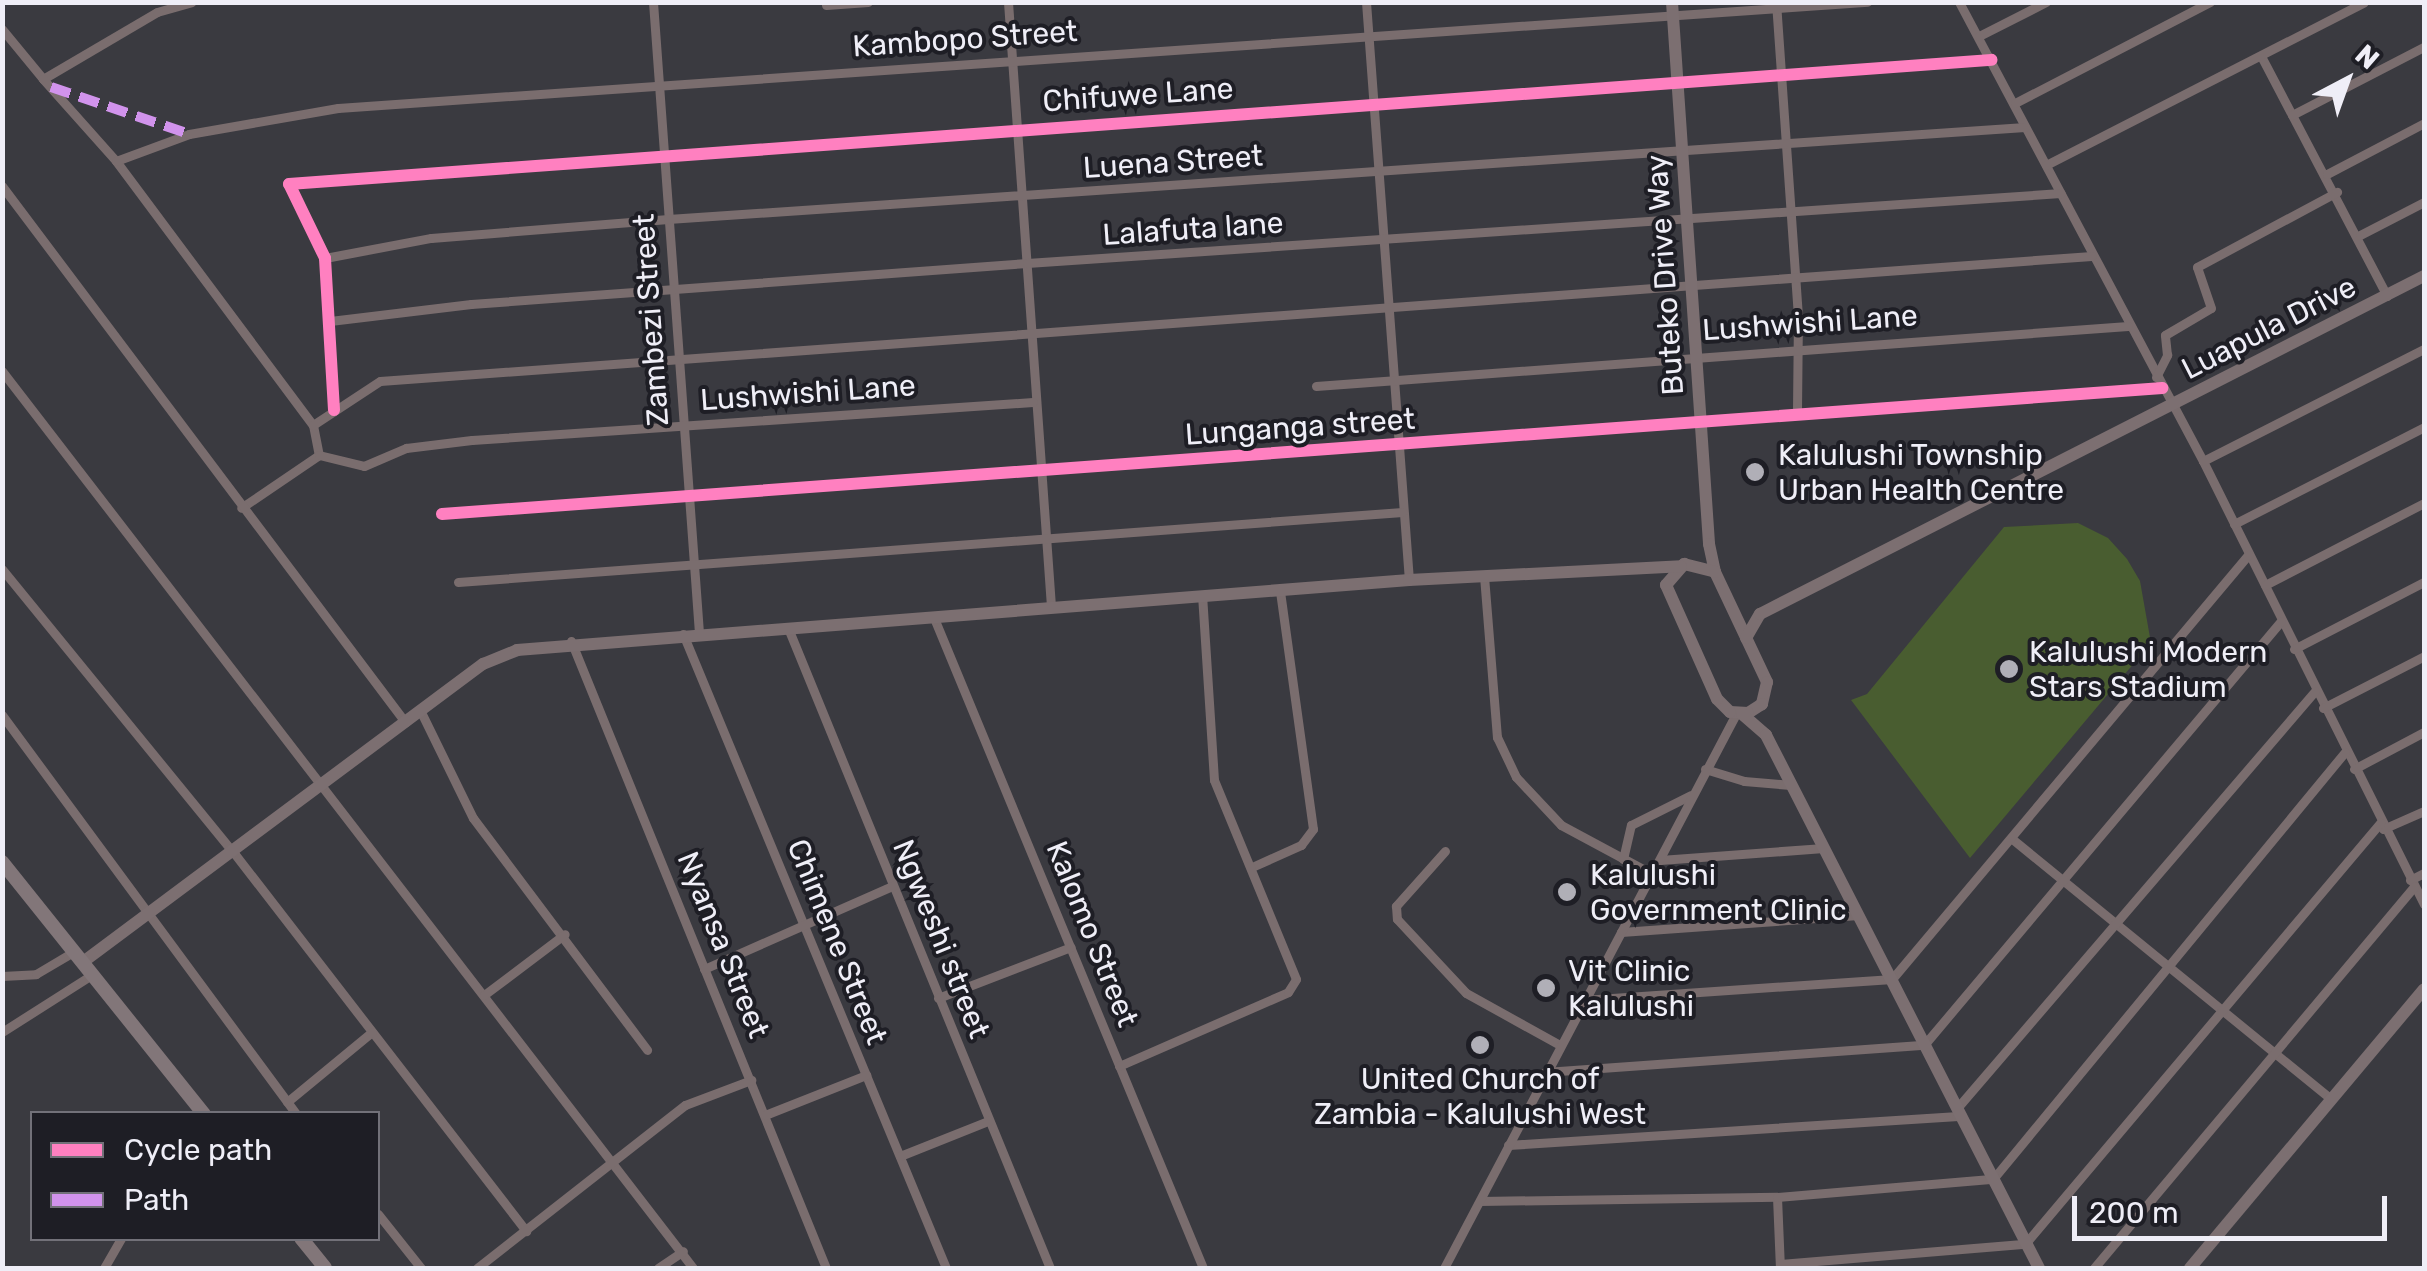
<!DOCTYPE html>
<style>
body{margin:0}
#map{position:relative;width:2427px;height:1271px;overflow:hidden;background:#3a3a40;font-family:Rubik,sans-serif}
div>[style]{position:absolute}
.green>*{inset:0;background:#495d30}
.street>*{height:9px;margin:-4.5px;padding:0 4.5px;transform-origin:4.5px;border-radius:4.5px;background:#7a6d6e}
.secondary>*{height:12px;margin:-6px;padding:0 6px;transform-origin:6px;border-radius:6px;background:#7c6f71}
.primary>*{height:14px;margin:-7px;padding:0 7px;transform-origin:7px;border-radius:7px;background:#827679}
.quiet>*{height:10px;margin-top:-5px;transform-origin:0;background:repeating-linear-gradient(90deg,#d193ec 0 20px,transparent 0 30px)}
.cycleway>*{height:12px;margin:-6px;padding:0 6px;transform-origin:6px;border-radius:6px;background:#ff80c0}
.dots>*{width:28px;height:28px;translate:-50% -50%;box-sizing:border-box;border:5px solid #1e1e25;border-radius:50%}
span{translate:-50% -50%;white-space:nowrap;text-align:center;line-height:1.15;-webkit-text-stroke:8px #1e1e25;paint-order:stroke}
.street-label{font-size:30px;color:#efeef7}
.poi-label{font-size:30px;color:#efeef7}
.left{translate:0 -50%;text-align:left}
.frame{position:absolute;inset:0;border:5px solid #efeef7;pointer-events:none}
.legend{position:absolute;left:30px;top:1111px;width:350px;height:130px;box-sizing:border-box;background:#1e1e25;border:2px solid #727179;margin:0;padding:12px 18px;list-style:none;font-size:30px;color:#efeef7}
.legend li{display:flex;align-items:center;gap:20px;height:50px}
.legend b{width:50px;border:2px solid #727179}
.north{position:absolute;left:2297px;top:30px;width:100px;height:100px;-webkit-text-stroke:8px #1e1e25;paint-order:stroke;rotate:41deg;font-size:28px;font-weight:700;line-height:40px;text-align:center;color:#efeef7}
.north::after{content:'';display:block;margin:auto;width:35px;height:45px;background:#efeef7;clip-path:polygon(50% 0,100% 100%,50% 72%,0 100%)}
.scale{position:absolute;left:2072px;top:1196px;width:315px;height:45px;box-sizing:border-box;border:5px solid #efeef7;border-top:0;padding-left:12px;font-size:30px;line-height:35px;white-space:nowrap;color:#efeef7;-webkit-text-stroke:8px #1e1e25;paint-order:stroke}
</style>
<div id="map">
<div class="green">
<i style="clip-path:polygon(2078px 523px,2108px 538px,2127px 559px,2140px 581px,2151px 643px,1970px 858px,1851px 700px,1867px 694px,2004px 527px)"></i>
</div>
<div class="street">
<i style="left:653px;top:2px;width:633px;rotate:85.83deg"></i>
<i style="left:1008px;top:2px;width:607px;rotate:85.93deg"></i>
<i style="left:1366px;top:2px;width:580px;rotate:85.75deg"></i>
<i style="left:1776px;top:2px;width:313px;rotate:86deg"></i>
<i style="left:1798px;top:314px;width:97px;rotate:90.6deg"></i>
<i style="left:1959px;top:2px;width:520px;rotate:62.01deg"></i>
<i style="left:2203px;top:461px;width:495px;rotate:63.5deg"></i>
<i style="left:826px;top:5px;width:42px;rotate:-4.1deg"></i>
<i style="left:2px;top:29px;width:65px;rotate:50.6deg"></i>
<i style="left:43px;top:79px;width:132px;rotate:-30.4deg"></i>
<i style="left:157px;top:12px;width:36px;rotate:-16deg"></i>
<i style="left:1979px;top:36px;width:75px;rotate:-26.9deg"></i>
<i style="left:2261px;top:56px;width:271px;rotate:62.3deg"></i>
<i style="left:43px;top:79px;width:110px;rotate:48.3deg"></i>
<i style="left:116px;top:161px;width:329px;rotate:53.3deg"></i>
<i style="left:313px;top:425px;width:31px;rotate:79deg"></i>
<i style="left:319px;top:455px;width:94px;rotate:145.8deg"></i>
<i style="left:2015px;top:103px;width:220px;rotate:-27.4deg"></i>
<i style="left:2292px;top:115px;width:148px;rotate:-27.3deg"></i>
<i style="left:116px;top:161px;width:78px;rotate:-20.3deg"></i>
<i style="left:189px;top:134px;width:151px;rotate:-9.9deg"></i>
<i style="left:338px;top:108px;width:1533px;rotate:-3.97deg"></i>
<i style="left:2046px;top:165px;width:357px;rotate:-27.1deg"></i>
<i style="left:2327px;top:174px;width:110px;rotate:-27.7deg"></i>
<i style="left:2px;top:186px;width:671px;rotate:53.06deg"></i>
<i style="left:2360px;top:235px;width:72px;rotate:-27.3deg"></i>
<i style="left:325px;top:258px;width:108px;rotate:-10.7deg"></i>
<i style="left:431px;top:238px;width:238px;rotate:-4.6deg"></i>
<i style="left:668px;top:219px;width:1360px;rotate:-3.88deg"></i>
<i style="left:330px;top:321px;width:142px;rotate:-6.9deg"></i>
<i style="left:471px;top:304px;width:558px;rotate:-4.22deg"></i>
<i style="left:1027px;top:263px;width:1036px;rotate:-3.87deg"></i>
<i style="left:2px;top:371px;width:1132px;rotate:52.39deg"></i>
<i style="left:2156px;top:377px;width:25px;rotate:-63deg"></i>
<i style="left:2167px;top:355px;width:20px;rotate:-96deg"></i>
<i style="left:2165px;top:335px;width:53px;rotate:-30.4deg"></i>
<i style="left:2211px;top:308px;width:43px;rotate:-108.9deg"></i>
<i style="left:2197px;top:267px;width:159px;rotate:-28.2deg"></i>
<i style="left:1316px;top:386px;width:814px;rotate:-4.23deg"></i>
<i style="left:334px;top:410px;width:152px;rotate:-93.4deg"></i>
<i style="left:325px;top:258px;width:82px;rotate:-115.9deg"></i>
<i style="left:289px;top:184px;width:1707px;rotate:-4.17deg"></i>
<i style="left:313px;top:425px;width:80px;rotate:-33.3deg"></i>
<i style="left:380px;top:381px;width:1716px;rotate:-4.18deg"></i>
<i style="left:319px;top:455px;width:46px;rotate:13.7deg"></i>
<i style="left:364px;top:466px;width:46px;rotate:-23.2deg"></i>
<i style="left:406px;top:448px;width:66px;rotate:-6.9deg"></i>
<i style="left:472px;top:440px;width:562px;rotate:-3.88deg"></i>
<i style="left:2203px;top:461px;width:248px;rotate:-26.9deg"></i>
<i style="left:442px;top:514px;width:1725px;rotate:-4.19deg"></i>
<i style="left:2234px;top:524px;width:213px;rotate:-27deg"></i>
<i style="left:2px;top:569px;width:367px;rotate:50.8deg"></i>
<i style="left:234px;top:853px;width:478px;rotate:52.3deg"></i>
<i style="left:1484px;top:576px;width:162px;rotate:85.4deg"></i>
<i style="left:1497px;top:737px;width:44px;rotate:64.6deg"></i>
<i style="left:1516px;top:777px;width:66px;rotate:46.8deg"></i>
<i style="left:1561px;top:825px;width:103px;rotate:28.3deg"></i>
<i style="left:458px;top:582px;width:947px;rotate:-4.24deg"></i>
<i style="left:2265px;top:585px;width:179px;rotate:-27.3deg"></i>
<i style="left:934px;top:618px;width:703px;rotate:67.52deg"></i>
<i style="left:788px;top:628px;width:692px;rotate:67.74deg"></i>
<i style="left:683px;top:634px;width:686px;rotate:67.47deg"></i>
<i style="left:571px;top:641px;width:677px;rotate:67.87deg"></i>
<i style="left:2294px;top:649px;width:146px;rotate:-27.3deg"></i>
<i style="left:2323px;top:708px;width:114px;rotate:-27.2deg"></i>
<i style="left:420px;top:710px;width:120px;rotate:63.9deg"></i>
<i style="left:473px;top:818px;width:290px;rotate:53.1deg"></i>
<i style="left:2px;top:715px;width:496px;rotate:53.6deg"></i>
<i style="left:1705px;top:769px;width:41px;rotate:17.1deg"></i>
<i style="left:1744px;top:781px;width:47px;rotate:4.9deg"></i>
<i style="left:2354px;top:769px;width:79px;rotate:-27.9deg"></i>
<i style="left:2383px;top:829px;width:45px;rotate:-23.7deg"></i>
<i style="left:2011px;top:838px;width:413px;rotate:39.2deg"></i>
<i style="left:1445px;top:851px;width:74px;rotate:131.7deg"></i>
<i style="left:1396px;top:906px;width:13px;rotate:86deg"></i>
<i style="left:1397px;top:919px;width:101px;rotate:47deg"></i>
<i style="left:1466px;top:993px;width:105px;rotate:29deg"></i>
<i style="left:1623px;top:859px;width:35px;rotate:-77deg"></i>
<i style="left:1631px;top:825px;width:67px;rotate:-26.6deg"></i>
<i style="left:1660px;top:860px;width:164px;rotate:-4.2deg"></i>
<i style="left:1252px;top:867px;width:54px;rotate:-24.2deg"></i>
<i style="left:1301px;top:845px;width:20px;rotate:-53deg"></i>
<i style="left:1313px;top:829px;width:239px;rotate:-97.9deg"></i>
<i style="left:2410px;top:880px;width:16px;rotate:-27deg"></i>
<i style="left:1621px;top:932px;width:238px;rotate:-4.1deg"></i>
<i style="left:704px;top:969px;width:206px;rotate:-23.8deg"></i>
<i style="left:2px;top:976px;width:34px;rotate:-3deg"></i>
<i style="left:36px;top:974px;width:43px;rotate:-30.7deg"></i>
<i style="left:484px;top:995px;width:101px;rotate:-37deg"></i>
<i style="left:938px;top:998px;width:142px;rotate:-21deg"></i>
<i style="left:1583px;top:1000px;width:310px;rotate:-3.9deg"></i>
<i style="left:1892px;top:979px;width:554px;rotate:-49.98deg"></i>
<i style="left:2px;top:1032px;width:108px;rotate:-32.5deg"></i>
<i style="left:1119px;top:1066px;width:184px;rotate:-23.6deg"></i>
<i style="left:1288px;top:992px;width:15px;rotate:-58deg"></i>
<i style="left:1296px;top:979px;width:215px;rotate:-112.4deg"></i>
<i style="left:1214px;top:780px;width:184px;rotate:-93.7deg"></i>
<i style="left:1545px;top:1072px;width:380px;rotate:-4.1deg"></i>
<i style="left:1924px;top:1045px;width:554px;rotate:-49.9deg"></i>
<i style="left:287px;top:1102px;width:110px;rotate:-39.5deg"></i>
<i style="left:1958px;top:1107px;width:548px;rotate:-49.36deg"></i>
<i style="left:765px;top:1115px;width:109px;rotate:-21.6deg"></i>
<i style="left:1508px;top:1145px;width:455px;rotate:-3.7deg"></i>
<i style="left:900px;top:1156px;width:95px;rotate:-21.7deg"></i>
<i style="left:1777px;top:1197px;width:71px;rotate:87.6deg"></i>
<i style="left:1480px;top:1201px;width:297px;rotate:-0.8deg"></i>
<i style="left:1777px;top:1197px;width:217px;rotate:-4.8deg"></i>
<i style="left:1993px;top:1179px;width:553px;rotate:-50.5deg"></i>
<i style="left:378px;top:1214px;width:69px;rotate:51.5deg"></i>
<i style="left:1780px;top:1264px;width:246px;rotate:-4.7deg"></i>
<i style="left:2025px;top:1244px;width:551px;rotate:-49.86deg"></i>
<i style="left:104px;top:1268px;width:34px;rotate:-60deg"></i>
<i style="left:477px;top:1268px;width:264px;rotate:-38.1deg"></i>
<i style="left:685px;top:1105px;width:71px;rotate:-20.7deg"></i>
<i style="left:658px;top:1268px;width:30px;rotate:-34deg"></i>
<i style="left:1444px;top:1268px;width:626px;rotate:-62.21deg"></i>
<i style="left:2094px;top:1268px;width:498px;rotate:-50deg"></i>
</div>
<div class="secondary">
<i style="left:1672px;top:2px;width:543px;rotate:86.09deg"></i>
<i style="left:1709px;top:544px;width:29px;rotate:78deg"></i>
<i style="left:1715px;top:572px;width:122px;rotate:64.7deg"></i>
<i style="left:1767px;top:682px;width:23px;rotate:103deg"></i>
<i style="left:1762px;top:704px;width:17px;rotate:147deg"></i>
<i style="left:1748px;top:713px;width:18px;rotate:-177deg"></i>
<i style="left:1730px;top:712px;width:18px;rotate:-135deg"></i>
<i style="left:1717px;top:699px;width:125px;rotate:-114.1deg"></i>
<i style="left:1666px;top:585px;width:28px;rotate:-49deg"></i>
<i style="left:1684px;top:564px;width:32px;rotate:14deg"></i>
<i style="left:1746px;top:638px;width:28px;rotate:-60deg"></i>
<i style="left:1760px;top:614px;width:745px;rotate:-26.98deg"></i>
<i style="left:1742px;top:714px;width:32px;rotate:41deg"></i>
<i style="left:1766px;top:735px;width:599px;rotate:62.88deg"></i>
<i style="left:83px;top:962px;width:499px;rotate:-36.7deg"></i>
<i style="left:483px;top:664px;width:37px;rotate:-22deg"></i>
<i style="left:517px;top:650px;width:895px;rotate:-4.49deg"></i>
<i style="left:1409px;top:580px;width:272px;rotate:-2.9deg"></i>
<i style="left:2190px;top:1268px;width:364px;rotate:-50deg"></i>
</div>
<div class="primary">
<i style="left:2px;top:862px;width:323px;rotate:51.3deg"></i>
<i style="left:301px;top:1238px;width:38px;rotate:51deg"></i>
</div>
<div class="quiet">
<i style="left:51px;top:87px;width:146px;rotate:18.8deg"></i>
</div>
<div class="cycleway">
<i style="left:334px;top:410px;width:152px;rotate:-93.4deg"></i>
<i style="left:325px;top:258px;width:82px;rotate:-115.9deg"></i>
<i style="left:289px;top:184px;width:1707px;rotate:-4.17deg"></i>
<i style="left:442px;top:514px;width:1725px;rotate:-4.19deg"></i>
</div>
<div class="dots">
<i style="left:1755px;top:472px;background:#b0afb7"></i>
<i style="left:2009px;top:669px;background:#b0afb7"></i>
<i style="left:1567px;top:892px;background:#b0afb7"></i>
<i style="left:1546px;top:988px;background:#b0afb7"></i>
<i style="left:1480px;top:1045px;background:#b0afb7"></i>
</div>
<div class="street-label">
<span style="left:965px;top:39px;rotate:-4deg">Kambopo Street</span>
<span style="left:1138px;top:95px;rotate:-4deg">Chifuwe Lane</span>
<span style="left:1173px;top:162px;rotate:-4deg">Luena Street</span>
<span style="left:1193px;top:229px;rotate:-4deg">Lalafuta lane</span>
<span style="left:1665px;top:275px;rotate:-94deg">Buteko Drive Way</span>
<span style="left:651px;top:320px;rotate:-94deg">Zambezi Street</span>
<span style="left:1810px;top:323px;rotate:-4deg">Lushwishi Lane</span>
<span style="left:2269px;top:328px;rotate:-27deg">Luapula Drive</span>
<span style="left:808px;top:393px;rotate:-4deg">Lushwishi Lane</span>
<span style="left:1300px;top:427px;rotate:-4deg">Lunganga street</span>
<span style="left:1092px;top:934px;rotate:68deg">Kalomo Street</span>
<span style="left:941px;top:939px;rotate:68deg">Ngweshi street</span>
<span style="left:837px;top:942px;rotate:68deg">Chimene Street</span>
<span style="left:723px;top:945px;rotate:68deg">Nyansa Street</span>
</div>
<div class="poi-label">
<span class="left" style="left:1778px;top:472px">Kalulushi Township<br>Urban Health Centre</span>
<span class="left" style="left:2029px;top:669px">Kalulushi Modern<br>Stars Stadium</span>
<span class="left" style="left:1590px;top:892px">Kalulushi<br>Government Clinic</span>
<span class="left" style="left:1568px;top:988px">Vit Clinic<br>Kalulushi</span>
<span style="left:1480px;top:1096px">United Church of<br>Zambia - Kalulushi West</span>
</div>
<div class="frame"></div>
<ul class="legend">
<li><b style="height:12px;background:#ff80c0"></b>Cycle path</li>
<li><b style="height:12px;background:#d193ec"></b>Path</li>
</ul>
<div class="north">N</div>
<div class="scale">200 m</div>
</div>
